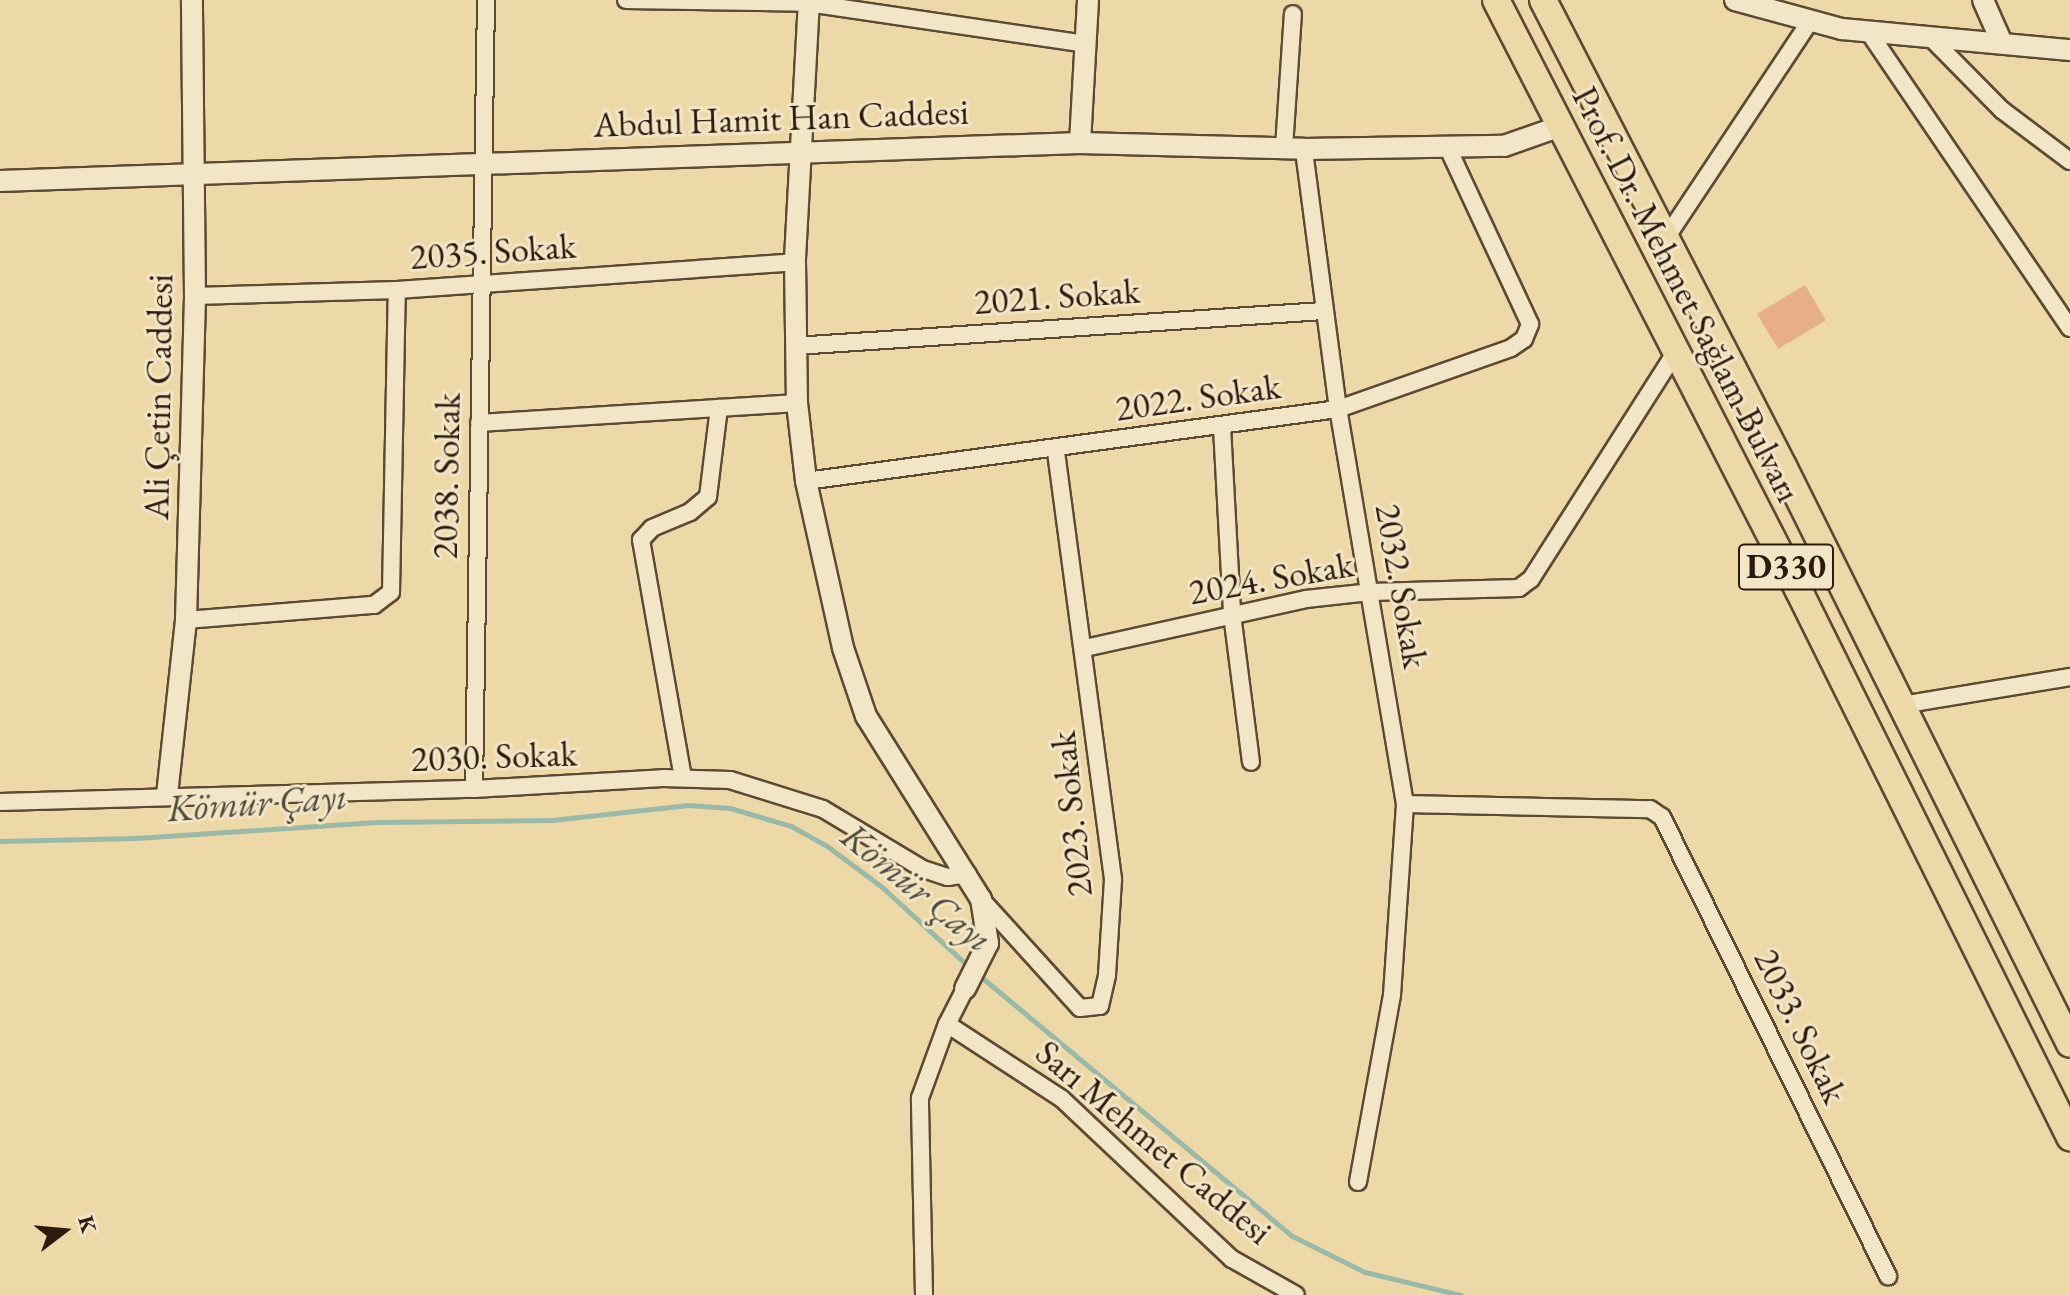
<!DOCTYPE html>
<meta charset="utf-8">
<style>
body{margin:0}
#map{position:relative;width:2070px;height:1295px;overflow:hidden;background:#edd8a7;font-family:"EB Garamond",serif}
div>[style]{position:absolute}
.stream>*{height:5px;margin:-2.5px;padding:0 2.5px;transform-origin:2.5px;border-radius:2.5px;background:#99baa8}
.building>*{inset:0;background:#e6af86;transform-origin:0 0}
.roads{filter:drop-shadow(2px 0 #5d4a34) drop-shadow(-2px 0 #5d4a34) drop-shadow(0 2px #5d4a34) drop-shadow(0 -2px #5d4a34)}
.minor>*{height:16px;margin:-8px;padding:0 8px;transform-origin:8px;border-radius:8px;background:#f3e6c6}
.tertiary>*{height:20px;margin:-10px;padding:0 10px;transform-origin:10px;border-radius:10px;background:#f3e6c6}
.trunk>*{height:26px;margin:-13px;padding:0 13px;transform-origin:13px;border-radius:13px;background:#edd8a7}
span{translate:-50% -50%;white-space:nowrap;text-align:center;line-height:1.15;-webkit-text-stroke:6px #f3e6c6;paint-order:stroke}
.shield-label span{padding:2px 6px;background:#f3e6c6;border:2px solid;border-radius:6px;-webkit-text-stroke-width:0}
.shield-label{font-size:34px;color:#2d1a0d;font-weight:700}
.street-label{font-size:36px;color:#2d1a0d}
.water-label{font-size:38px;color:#4d4a3c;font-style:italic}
.north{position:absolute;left:24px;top:1191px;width:80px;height:80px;-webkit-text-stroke:6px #f3e6c6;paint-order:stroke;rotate:74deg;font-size:22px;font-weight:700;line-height:32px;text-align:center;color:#2d1a0d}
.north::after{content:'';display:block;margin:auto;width:28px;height:36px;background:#2d1a0d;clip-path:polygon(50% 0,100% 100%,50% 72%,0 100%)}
</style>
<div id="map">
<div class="stream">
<i style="left:0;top:841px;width:136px;rotate:-1.3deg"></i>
<i style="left:136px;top:838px;width:244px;rotate:-3.8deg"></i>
<i style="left:379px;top:822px;width:173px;rotate:-0.7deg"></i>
<i style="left:552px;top:820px;width:137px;rotate:-6.3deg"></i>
<i style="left:688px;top:805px;width:42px;rotate:4.1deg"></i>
<i style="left:730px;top:808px;width:64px;rotate:16.4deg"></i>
<i style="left:791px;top:826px;width:41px;rotate:29.1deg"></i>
<i style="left:827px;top:846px;width:69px;rotate:36.7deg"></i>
<i style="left:882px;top:887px;width:118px;rotate:42.6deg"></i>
<i style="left:980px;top:976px;width:406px;rotate:39.8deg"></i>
<i style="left:1292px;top:1236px;width:81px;rotate:26.3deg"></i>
<i style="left:1365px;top:1272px;width:99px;rotate:13.5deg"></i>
</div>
<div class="building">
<i style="left:1805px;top:285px;width:41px;height:56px;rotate:59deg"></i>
</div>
<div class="roads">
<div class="minor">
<i style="left:626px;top:0;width:182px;rotate:0.9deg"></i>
<i style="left:808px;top:3px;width:282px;rotate:8.4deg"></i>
<i style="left:1868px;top:31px;width:359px;rotate:55.8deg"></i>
<i style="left:1930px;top:37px;width:103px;rotate:45.4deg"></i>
<i style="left:2002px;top:110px;width:85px;rotate:36.9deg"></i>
<i style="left:1284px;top:148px;width:134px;rotate:-86.2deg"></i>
<i style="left:1666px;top:238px;width:258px;rotate:-56.4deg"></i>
<i style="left:195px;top:296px;width:202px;rotate:-1.7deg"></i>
<i style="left:397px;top:290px;width:399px;rotate:-4deg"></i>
<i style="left:795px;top:346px;width:530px;rotate:-3.79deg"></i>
<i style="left:479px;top:423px;width:319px;rotate:-3.6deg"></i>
<i style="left:1222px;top:427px;width:187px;rotate:86.9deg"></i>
<i style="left:1232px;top:614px;width:149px;rotate:82.7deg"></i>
<i style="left:806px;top:481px;width:537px;rotate:-7.71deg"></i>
<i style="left:1338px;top:409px;width:262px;rotate:-97.5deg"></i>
<i style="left:186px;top:620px;width:189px;rotate:-4.6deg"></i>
<i style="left:374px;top:605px;width:21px;rotate:-37deg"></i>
<i style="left:391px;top:592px;width:302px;rotate:-88.9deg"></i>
<i style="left:1085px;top:648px;width:226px;rotate:-12.5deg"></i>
<i style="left:1306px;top:599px;width:64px;rotate:-6.2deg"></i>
<i style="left:1370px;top:592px;width:149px;rotate:-1.5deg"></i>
<i style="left:1519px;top:588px;width:15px;rotate:-37deg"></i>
<i style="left:1531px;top:579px;width:272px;rotate:-57.5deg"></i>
<i style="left:1901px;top:705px;width:171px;rotate:-9.4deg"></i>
<i style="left:683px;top:778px;width:242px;rotate:-100deg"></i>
<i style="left:641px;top:540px;width:16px;rotate:-47deg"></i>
<i style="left:652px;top:528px;width:41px;rotate:-22.8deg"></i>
<i style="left:690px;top:512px;width:23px;rotate:-40deg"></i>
<i style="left:708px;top:497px;width:90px;rotate:-83deg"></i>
<i style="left:474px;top:789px;width:789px;rotate:-89.13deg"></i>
<i style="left:0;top:802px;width:474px;rotate:-1.6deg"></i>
<i style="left:474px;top:789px;width:189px;rotate:-3.3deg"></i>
<i style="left:663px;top:778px;width:67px;rotate:1.7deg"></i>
<i style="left:730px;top:780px;width:97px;rotate:17.3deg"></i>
<i style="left:823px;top:809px;width:117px;rotate:31deg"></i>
<i style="left:923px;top:869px;width:26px;rotate:18deg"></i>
<i style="left:948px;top:877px;width:20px;rotate:-9deg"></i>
<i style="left:1405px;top:804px;width:245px;rotate:1.2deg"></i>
<i style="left:1650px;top:809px;width:14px;rotate:34deg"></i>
<i style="left:1662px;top:817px;width:512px;rotate:63.79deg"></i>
<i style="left:981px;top:899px;width:147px;rotate:47.8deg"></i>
<i style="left:1080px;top:1008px;width:20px;rotate:-6deg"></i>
<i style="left:1100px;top:1006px;width:32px;rotate:-77deg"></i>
<i style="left:1107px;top:975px;width:96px;rotate:-86.4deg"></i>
<i style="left:1113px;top:879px;width:434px;rotate:-97.6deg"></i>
<i style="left:965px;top:989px;width:39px;rotate:117deg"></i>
<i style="left:947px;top:1024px;width:137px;rotate:33.1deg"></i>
<i style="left:1062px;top:1099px;width:233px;rotate:43.3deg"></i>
<i style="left:1232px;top:1259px;width:73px;rotate:29.4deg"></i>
<i style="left:1358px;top:1182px;width:190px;rotate:-79.7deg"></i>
<i style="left:1392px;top:995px;width:191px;rotate:-86.1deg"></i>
<i style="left:1405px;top:804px;width:401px;rotate:-99.6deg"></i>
<i style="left:1338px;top:409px;width:183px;rotate:-19.4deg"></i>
<i style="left:1511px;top:348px;width:16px;rotate:-35deg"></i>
<i style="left:1524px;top:339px;width:16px;rotate:-68deg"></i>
<i style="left:1530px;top:324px;width:196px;rotate:-115deg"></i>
<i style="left:924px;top:1295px;width:197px;rotate:-91.2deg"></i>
<i style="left:920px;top:1098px;width:79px;rotate:-70deg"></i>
</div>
<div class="tertiary">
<i style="left:809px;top:0;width:262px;rotate:93.1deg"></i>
<i style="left:795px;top:262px;width:141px;rotate:89.2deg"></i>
<i style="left:797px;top:403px;width:79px;rotate:83.4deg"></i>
<i style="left:806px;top:481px;width:171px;rotate:77.5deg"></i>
<i style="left:843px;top:648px;width:72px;rotate:71.3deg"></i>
<i style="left:866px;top:716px;width:216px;rotate:57.9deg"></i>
<i style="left:981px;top:899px;width:45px;rotate:81deg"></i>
<i style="left:988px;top:943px;width:51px;rotate:116.6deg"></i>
<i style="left:1735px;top:0;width:111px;rotate:15.2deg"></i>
<i style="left:1842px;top:29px;width:229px;rotate:5.3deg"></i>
<i style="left:1983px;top:0;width:47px;rotate:66.2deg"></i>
<i style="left:1080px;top:143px;width:143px;rotate:-86.8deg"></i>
<i style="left:0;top:181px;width:1081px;rotate:-2.02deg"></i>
<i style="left:1080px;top:143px;width:224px;rotate:1.5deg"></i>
<i style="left:1304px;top:149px;width:200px;rotate:-0.9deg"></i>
<i style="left:1504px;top:146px;width:60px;rotate:-19.3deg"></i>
<i style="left:167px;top:795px;width:176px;rotate:-83.8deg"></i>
<i style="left:186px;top:620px;width:324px;rotate:-88.4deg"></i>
<i style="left:195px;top:296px;width:296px;rotate:-90.6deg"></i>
</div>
<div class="trunk">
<i style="left:1496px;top:0;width:664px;rotate:62.86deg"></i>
<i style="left:1799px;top:591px;width:610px;rotate:63.6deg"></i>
<i style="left:1543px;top:0;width:524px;rotate:62.75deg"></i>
<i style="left:1783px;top:466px;width:645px;rotate:63.59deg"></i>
</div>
</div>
<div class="shield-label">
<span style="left:1786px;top:567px">D330</span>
</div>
<div class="street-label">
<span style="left:781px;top:118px;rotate:-2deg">Abdul Hamit Han Caddesi</span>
<span style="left:493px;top:251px;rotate:-4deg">2035. Sokak</span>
<span style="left:1687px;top:294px;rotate:63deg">Prof. Dr. Mehmet Sağlam Bulvarı</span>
<span style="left:1057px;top:296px;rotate:-4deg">2021. Sokak</span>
<span style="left:158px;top:397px;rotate:-89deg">Ali Çetin Caddesi</span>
<span style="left:1198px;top:397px;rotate:-8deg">2022. Sokak</span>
<span style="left:446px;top:476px;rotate:-89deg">2038. Sokak</span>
<span style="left:1271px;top:578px;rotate:-10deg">2024. Sokak</span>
<span style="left:1402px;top:586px;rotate:80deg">2032. Sokak</span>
<span style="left:494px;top:756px;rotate:-2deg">2030. Sokak</span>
<span style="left:1071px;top:814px;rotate:-96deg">2023. Sokak</span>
<span style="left:1801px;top:1026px;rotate:64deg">2033. Sokak</span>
<span style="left:1154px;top:1142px;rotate:40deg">Sarı Mehmet Caddesi</span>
</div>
<div class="water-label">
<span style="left:257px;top:802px;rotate:-4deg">Kömür Çayı</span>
<span style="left:917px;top:887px;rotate:39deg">Kömür Çayı</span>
</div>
<div class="north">K</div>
</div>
